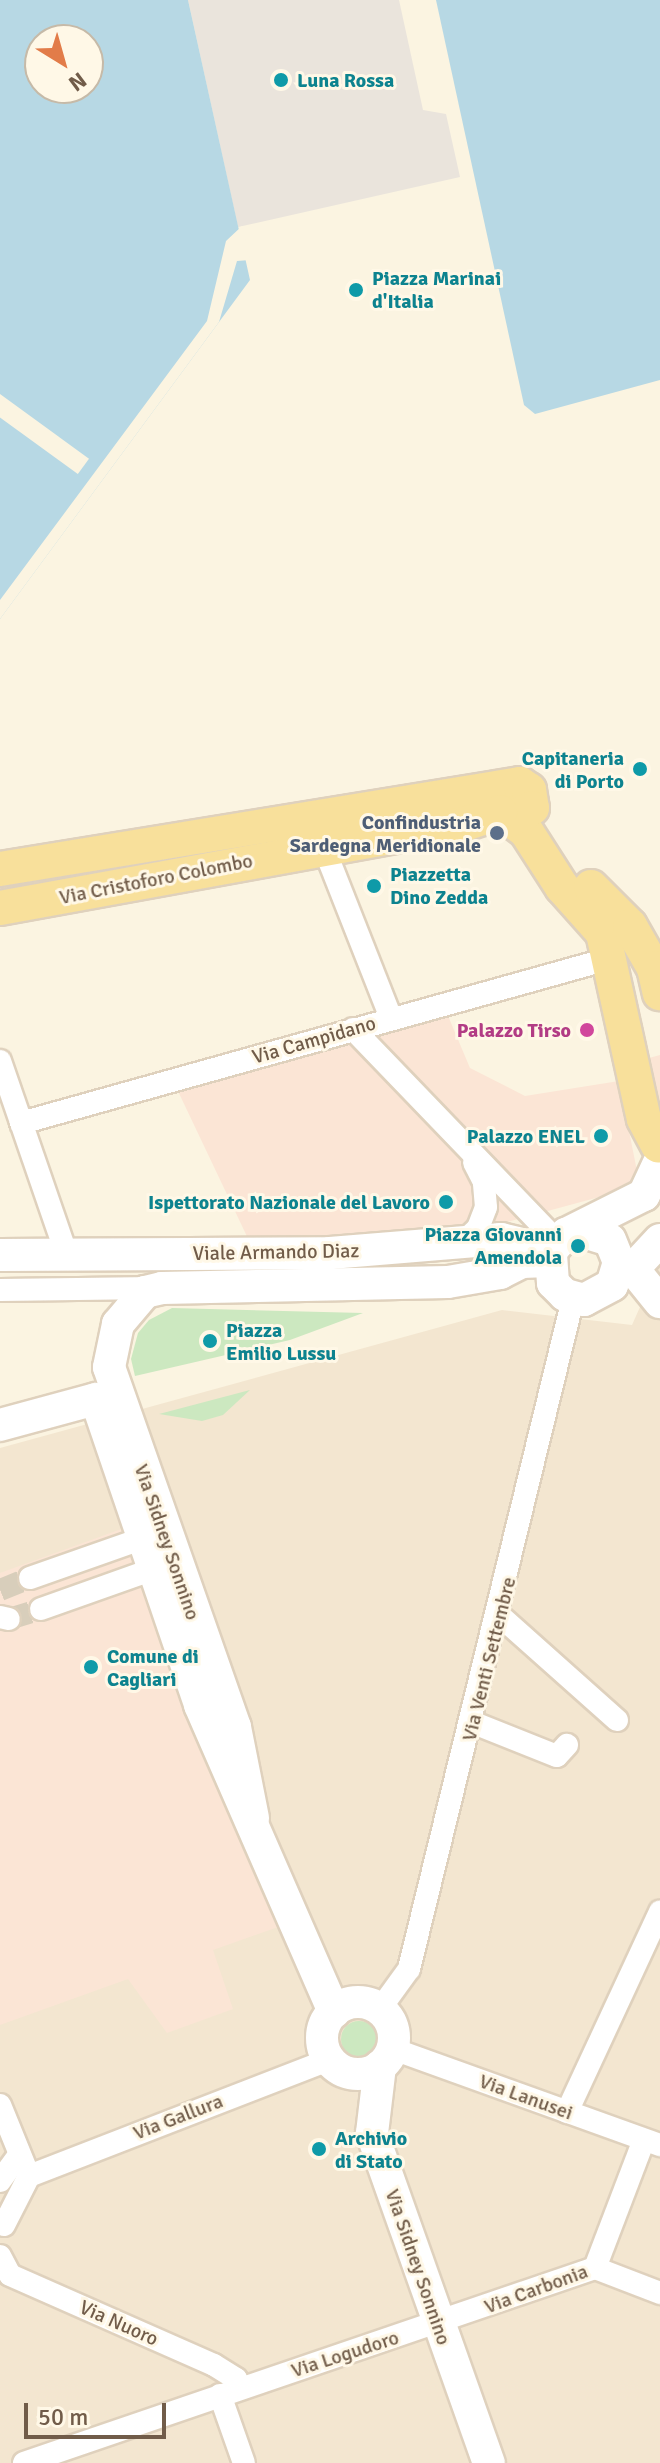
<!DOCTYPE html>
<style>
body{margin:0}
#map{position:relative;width:660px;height:2463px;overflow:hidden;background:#fbf4e1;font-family:Signika,sans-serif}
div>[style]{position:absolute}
.residential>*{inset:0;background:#f3e6d0}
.commercial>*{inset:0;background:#fbe5d5}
.industrial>*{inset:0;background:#eae4dc}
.green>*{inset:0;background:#cce8c0}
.round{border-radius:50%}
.water>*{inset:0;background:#b7d8e4}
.pier>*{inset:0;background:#fbf4e1;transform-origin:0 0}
.street-tunnel>*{height:22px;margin-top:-11px;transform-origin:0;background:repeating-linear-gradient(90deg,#d8cebb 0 22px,transparent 0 33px)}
.roads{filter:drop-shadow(2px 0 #dfd1bd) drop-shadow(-2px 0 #dfd1bd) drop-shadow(0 2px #dfd1bd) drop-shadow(0 -2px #dfd1bd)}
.street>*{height:22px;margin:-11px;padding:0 11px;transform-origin:11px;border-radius:11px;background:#fff}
.secondary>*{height:32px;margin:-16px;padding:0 16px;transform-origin:16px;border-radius:16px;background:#fff}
.secondary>.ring{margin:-16px;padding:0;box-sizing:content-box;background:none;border:32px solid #fff;border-radius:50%}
.primary>*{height:34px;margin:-17px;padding:0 17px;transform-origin:17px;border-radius:17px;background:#f8e09b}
.dots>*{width:22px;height:22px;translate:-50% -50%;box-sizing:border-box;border:4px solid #fff8e7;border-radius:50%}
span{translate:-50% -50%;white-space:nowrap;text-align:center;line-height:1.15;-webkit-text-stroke:6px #fff8e7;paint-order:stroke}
.culture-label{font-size:20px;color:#0d838f;font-weight:700}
.left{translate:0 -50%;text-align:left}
.right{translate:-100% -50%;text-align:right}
.service-label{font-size:20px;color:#4e5e75;font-weight:700}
.street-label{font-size:20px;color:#715c49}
.hotel-label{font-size:20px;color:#b23c85;font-weight:700}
.north{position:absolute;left:24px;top:24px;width:80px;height:80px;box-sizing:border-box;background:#fff8e7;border:2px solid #c6baa8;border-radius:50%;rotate:143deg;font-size:22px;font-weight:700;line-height:32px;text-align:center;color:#715c49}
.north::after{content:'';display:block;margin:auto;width:28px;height:36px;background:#e27c49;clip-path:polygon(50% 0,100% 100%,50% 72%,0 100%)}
.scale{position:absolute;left:24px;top:2403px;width:142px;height:36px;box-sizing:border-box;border:4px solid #715c49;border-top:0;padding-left:10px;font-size:24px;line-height:28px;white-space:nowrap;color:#715c49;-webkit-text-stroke:6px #fff8e7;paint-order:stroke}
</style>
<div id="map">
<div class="residential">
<i style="clip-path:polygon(660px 1262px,660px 2463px,0 2463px,0 1448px,502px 1310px,632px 1325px)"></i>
</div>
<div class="commercial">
<i style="clip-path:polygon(446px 1011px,470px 1068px,525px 1096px,619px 1081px,640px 1186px,448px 1238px,252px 1247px,176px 1087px)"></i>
<i style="clip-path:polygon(660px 1055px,660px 1118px,638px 1061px)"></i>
<i style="clip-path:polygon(138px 1523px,281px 1926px,213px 1950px,233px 2009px,167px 2033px,128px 1979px,0 2025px,0 1573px)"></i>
</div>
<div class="industrial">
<i style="clip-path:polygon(188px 0,399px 0,423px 110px,446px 114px,460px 177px,238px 227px)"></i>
</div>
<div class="green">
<i style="clip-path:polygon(172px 1308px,363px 1313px,290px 1340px,135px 1376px,131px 1359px,138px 1333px,149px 1320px)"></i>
<i style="clip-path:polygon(250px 1390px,223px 1415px,202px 1421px,159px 1414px)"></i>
<i class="round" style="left:341px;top:2021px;width:36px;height:36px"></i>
</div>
<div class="water">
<i style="clip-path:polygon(evenodd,0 0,188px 0,250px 280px,0 619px,0 0,40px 40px,88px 40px,88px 88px,40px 88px,40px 40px)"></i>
<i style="clip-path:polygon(436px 0,660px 0,660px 380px,535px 414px,524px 405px)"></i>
</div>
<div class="pier">
<i style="clip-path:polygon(242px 226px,250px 260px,237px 261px,219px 322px,0 619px,0 600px,207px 321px,226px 241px)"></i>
<i style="left:0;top:394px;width:110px;height:19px;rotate:36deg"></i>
</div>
<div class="street-tunnel">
<i style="left:0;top:1590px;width:32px;rotate:-22deg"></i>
<i style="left:9px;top:1619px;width:34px;rotate:-17deg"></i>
</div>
<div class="roads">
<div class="street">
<i style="left:324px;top:848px;width:183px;rotate:68.5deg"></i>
<i style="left:353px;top:1029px;width:294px;rotate:46.1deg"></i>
<i style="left:0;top:1061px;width:203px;rotate:71deg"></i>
<i style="left:21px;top:1123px;width:609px;rotate:-15.61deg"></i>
<i style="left:461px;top:1244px;width:23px;rotate:-43deg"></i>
<i style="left:478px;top:1228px;width:22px;rotate:-69deg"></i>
<i style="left:486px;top:1207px;width:25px;rotate:-95deg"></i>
<i style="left:484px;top:1182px;width:22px;rotate:-117deg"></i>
<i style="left:0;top:1290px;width:155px;rotate:-0.7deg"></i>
<i style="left:30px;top:1578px;width:118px;rotate:-19.4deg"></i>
<i style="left:41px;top:1609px;width:117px;rotate:-19.5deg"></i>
<i style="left:499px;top:1615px;width:158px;rotate:41.7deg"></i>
<i style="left:0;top:1617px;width:9px;rotate:13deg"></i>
<i style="left:474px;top:1723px;width:89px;rotate:21.7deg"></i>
<i style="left:557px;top:1756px;width:15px;rotate:-48deg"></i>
<i style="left:380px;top:2009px;width:49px;rotate:-54.1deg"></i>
<i style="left:409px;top:1969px;width:690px;rotate:-76.25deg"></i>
<i style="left:393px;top:2049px;width:284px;rotate:19.8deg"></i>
<i style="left:0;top:2105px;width:77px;rotate:67.8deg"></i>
<i style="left:567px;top:2112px;width:221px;rotate:-65.1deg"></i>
<i style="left:29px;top:2176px;width:321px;rotate:-21.2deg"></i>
<i style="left:0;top:2181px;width:32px;rotate:-54deg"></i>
<i style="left:4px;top:2225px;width:55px;rotate:-63deg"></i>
<i style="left:0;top:2256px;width:21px;rotate:62deg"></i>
<i style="left:10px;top:2275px;width:223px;rotate:23.8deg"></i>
<i style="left:214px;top:2365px;width:26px;rotate:32deg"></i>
<i style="left:236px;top:2379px;width:10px;rotate:73deg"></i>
<i style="left:595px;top:2268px;width:70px;rotate:21deg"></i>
<i style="left:220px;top:2395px;width:72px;rotate:70.6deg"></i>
<i style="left:24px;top:2463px;width:603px;rotate:-18.86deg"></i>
<i style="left:595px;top:2268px;width:137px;rotate:-69.1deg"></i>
</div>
<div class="secondary">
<i style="left:577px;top:1230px;width:34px;rotate:17deg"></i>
<i style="left:610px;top:1240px;width:24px;rotate:68deg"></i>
<i style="left:619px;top:1262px;width:24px;rotate:107deg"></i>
<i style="left:612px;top:1285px;width:32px;rotate:152deg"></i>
<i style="left:584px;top:1300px;width:20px;rotate:-165deg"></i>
<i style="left:565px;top:1295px;width:17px;rotate:-135deg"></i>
<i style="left:553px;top:1283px;width:32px;rotate:-94deg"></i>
<i style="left:551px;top:1251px;width:23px;rotate:-49deg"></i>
<i style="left:566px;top:1234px;width:87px;rotate:-26.6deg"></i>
<i style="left:644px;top:1195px;width:33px;rotate:-65deg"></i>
<i style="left:660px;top:1240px;width:34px;rotate:133deg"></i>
<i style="left:637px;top:1265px;width:10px;rotate:84deg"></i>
<i style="left:638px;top:1275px;width:35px;rotate:51deg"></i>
<i style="left:0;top:1255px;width:330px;rotate:-0.3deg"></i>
<i style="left:330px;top:1253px;width:172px;rotate:-4.7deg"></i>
<i style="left:501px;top:1239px;width:51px;rotate:13.5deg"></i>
<i style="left:0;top:1425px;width:99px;rotate:-15.2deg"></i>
<i style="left:96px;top:1399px;width:323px;rotate:71.2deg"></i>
<i style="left:200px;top:1705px;width:335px;rotate:66.4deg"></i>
<i style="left:253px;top:1818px;width:93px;rotate:-101.2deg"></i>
<i style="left:235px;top:1727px;width:381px;rotate:-109.3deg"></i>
<i style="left:109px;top:1367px;width:44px;rotate:-78.2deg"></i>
<i style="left:118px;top:1324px;width:42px;rotate:-49.8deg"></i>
<i style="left:145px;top:1292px;width:17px;rotate:-13deg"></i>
<i style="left:162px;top:1288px;width:286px;rotate:-1.2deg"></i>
<i style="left:448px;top:1282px;width:53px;rotate:-9.8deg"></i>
<i style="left:500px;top:1273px;width:25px;rotate:-27deg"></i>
<i style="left:522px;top:1262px;width:26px;rotate:-2deg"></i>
<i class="ring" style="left:322px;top:2002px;width:40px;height:40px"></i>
<i style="left:380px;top:2066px;width:67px;rotate:96.8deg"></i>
<i style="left:372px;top:2133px;width:350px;rotate:70.5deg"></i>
</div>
<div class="primary">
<i style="left:498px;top:810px;width:35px;rotate:37deg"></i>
<i style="left:526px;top:831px;width:67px;rotate:57.3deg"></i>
<i style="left:562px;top:887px;width:62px;rotate:48.3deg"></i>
<i style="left:603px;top:933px;width:190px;rotate:77.6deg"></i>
<i style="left:644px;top:1119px;width:30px;rotate:62deg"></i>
<i style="left:0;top:869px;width:527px;rotate:-9.28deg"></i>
<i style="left:520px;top:784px;width:11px;rotate:34deg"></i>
<i style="left:529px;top:790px;width:18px;rotate:81deg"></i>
<i style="left:532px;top:808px;width:23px;rotate:151deg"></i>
<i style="left:591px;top:887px;width:55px;rotate:45deg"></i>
<i style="left:630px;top:926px;width:48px;rotate:60.3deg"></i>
<i style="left:654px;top:968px;width:26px;rotate:77deg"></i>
<i style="left:0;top:908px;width:475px;rotate:-10.3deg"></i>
<i style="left:467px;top:823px;width:35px;rotate:-18deg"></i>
</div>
</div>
<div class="dots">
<i style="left:281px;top:80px;background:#0f9aa8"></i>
<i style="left:356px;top:290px;background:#0f9aa8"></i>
<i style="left:640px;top:769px;background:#0f9aa8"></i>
<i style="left:497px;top:833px;background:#5c6f8a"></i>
<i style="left:374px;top:886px;background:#0f9aa8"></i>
<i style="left:587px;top:1030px;background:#d1479c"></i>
<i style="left:601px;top:1136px;background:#0f9aa8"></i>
<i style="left:446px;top:1202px;background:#0f9aa8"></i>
<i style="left:578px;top:1246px;background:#0f9aa8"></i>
<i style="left:210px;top:1341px;background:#0f9aa8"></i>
<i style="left:91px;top:1667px;background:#0f9aa8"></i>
<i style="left:319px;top:2149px;background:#0f9aa8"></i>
</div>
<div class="culture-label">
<span class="left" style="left:297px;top:80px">Luna Rossa</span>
<span class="left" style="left:372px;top:290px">Piazza Marinai<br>d'Italia</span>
<span class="right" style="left:624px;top:770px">Capitaneria<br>di Porto</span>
<span class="left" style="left:390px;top:886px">Piazzetta<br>Dino Zedda</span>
<span class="right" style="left:585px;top:1136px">Palazzo ENEL</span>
<span class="right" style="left:430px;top:1202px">Ispettorato Nazionale del Lavoro</span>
<span class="right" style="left:562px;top:1246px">Piazza Giovanni<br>Amendola</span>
<span class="left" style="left:226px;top:1342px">Piazza<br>Emilio Lussu</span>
<span class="left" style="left:107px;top:1668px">Comune di<br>Cagliari</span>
<span class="left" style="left:335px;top:2150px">Archivio<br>di Stato</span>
</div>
<div class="service-label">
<span class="right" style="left:481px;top:834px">Confindustria<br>Sardegna Meridionale</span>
</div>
<div class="street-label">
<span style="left:156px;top:879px;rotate:-11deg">Via Cristoforo Colombo</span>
<span style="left:314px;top:1040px;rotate:-16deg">Via Campidano</span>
<span style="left:276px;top:1252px;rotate:-1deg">Viale Armando Diaz</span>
<span style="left:167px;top:1542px;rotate:71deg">Via Sidney Sonnino</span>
<span style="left:489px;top:1659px;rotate:-76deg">Via Venti Settembre</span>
<span style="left:526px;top:2097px;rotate:20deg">Via Lanusei</span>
<span style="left:178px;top:2117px;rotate:-21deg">Via Gallura</span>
<span style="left:418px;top:2267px;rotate:71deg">Via Sidney Sonnino</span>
<span style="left:536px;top:2289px;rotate:-20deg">Via Carbonia</span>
<span style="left:119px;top:2323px;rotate:24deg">Via Nuoro</span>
<span style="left:345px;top:2354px;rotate:-18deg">Via Logudoro</span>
</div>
<div class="hotel-label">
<span class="right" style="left:571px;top:1030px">Palazzo Tirso</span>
</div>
<div class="north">N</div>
<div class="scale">50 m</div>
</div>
